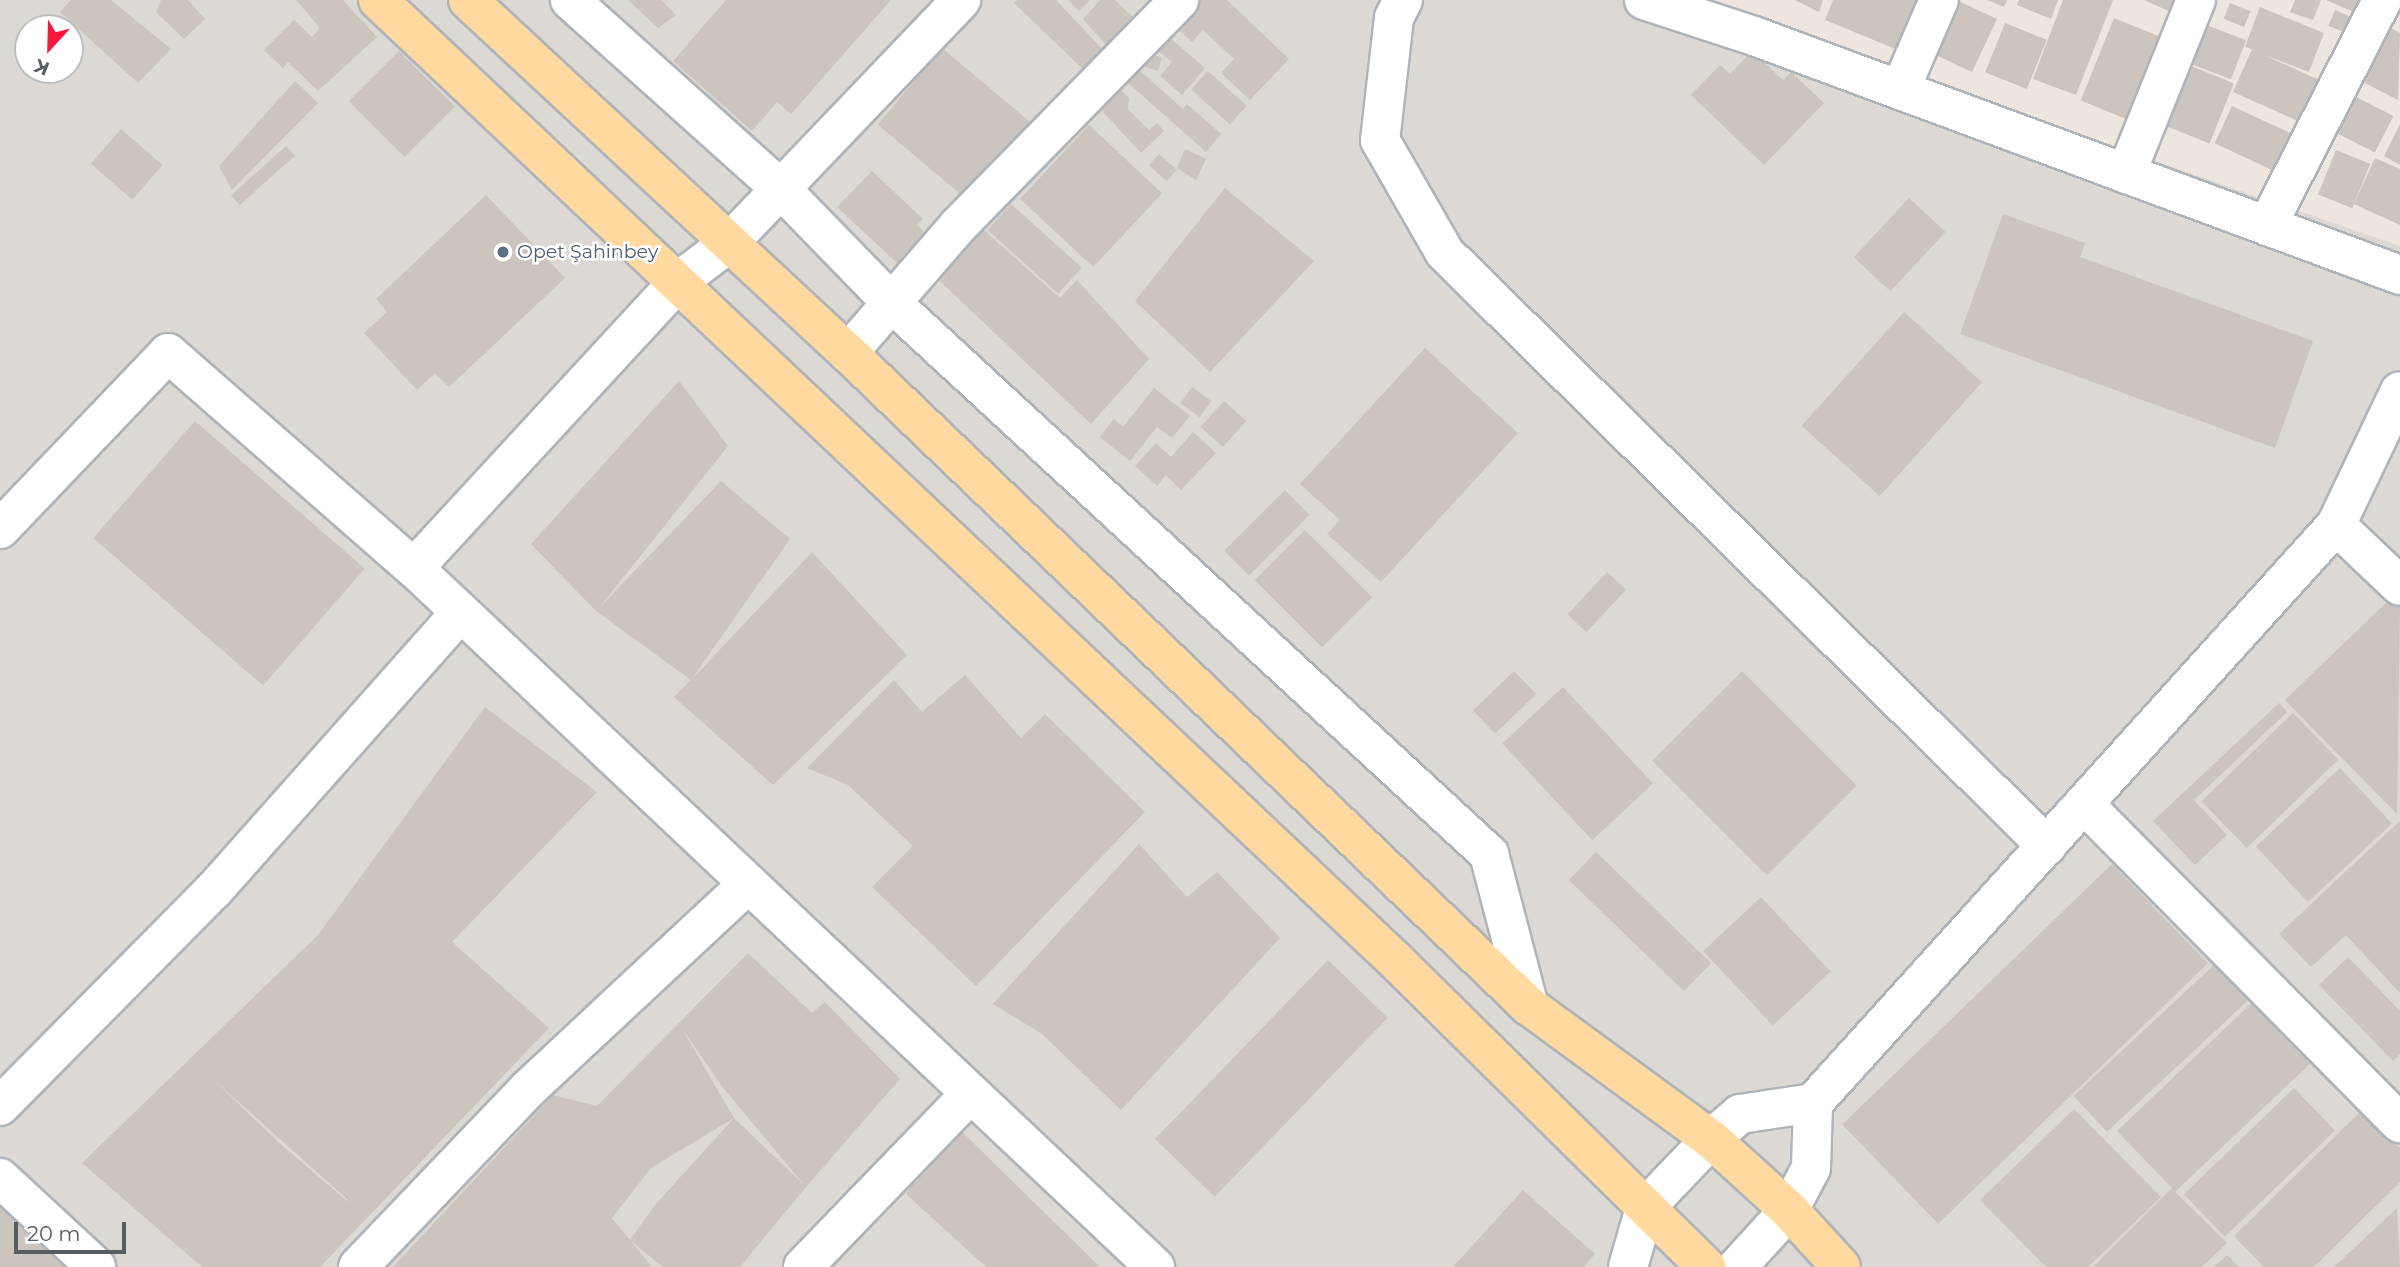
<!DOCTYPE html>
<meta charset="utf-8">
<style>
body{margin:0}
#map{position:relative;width:2400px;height:1267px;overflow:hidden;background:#ece6de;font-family:Montserrat,sans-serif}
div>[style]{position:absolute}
.industrial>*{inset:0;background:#dcd8d3}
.building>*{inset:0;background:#ccc4bf;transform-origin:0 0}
.roads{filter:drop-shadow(2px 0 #afb4b8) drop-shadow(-2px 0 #afb4b8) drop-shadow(0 2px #afb4b8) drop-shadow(0 -2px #afb4b8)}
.minor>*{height:38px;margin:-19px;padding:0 19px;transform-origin:19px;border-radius:19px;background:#fff}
.tertiary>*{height:38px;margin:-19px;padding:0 19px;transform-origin:19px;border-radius:19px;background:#fff}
.primary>*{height:38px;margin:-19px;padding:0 19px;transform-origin:19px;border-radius:19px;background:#ffd9a0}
.dots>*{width:19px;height:19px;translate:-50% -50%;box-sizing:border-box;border:4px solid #fff;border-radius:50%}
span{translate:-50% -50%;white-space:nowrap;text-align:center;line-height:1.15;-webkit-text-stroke:5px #fff;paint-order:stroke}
.service-label{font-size:19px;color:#4e5e75}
.left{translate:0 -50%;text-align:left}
.north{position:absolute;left:14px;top:14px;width:70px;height:70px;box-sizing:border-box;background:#fff;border:2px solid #bcbfc0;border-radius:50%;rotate:202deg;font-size:19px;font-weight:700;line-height:28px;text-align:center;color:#575e61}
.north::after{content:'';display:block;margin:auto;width:24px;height:32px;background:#f9173c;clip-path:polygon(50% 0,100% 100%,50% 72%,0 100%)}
.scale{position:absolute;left:14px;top:1222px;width:112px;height:32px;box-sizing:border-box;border:4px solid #575e61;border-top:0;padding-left:9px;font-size:21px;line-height:24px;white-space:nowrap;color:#575e61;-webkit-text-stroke:5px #fff;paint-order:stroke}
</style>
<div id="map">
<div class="industrial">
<i style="clip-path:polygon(evenodd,0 0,1690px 0,2400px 246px,2400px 1267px,0 1267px,0 0,28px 28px,70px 28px,70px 70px,28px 70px,28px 28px)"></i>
</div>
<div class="building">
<i style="clip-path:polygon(71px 0,111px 0,171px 49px,138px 83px,60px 12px)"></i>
<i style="clip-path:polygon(161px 0,188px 0,205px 19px,184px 39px,156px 12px)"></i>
<i style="clip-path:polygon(296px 0,343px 0,377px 37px,318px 91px,288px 62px,283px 68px,264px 50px,294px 20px,312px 37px,320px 28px)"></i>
<i style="clip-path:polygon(628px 0,661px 0,676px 15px,658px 28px)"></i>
<i style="clip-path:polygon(726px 0,891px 0,791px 114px,777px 102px,752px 131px,673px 61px)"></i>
<i style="clip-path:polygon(1018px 0,1056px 0,1105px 52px,1087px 73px,1014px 3px)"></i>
<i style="clip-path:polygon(1068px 0,1090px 0,1079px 11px)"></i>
<i style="clip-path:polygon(1100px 0,1115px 0,1142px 26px,1114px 54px,1083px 19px)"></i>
<i style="clip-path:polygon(1194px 0,1227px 0,1289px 59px,1250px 100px,1221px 73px,1234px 59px,1203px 30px,1192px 42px,1172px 23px)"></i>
<i style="clip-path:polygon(1795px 0,1823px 0,1819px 12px)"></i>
<i style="clip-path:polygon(1833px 0,1925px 0,1903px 52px,1825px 20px)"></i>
<i style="clip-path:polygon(1956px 0,1997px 19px,1972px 72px,1923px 49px)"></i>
<i style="clip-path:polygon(1987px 0,2007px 0,2004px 7px)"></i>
<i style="clip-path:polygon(2019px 0,2058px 0,2051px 19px,2017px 5px)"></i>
<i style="clip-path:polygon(2063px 0,2113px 0,2076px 95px,2033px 79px)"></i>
<i style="clip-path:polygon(2144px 0,2179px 0,2173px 13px)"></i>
<i style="clip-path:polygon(2295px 0,2321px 0,2313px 20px,2290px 12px)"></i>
<i style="clip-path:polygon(2326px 0,2372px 0,2365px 17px)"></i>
<i style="left:2230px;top:3px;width:22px;height:17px;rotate:22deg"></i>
<i style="clip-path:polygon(2260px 7px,2324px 33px,2309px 72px,2264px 55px,2326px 83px,2307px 125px,2233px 92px,2252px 49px,2245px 47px)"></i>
<i style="left:2335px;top:10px;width:26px;height:17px;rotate:23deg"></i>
<i style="left:2114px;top:18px;width:64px;height:89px;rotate:22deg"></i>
<i style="left:2005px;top:23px;width:45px;height:53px;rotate:22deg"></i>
<i style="left:2204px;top:24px;width:45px;height:42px;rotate:21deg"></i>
<i style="clip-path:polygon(2391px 28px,2400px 33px,2398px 100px,2363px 82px)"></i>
<i style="clip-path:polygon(1169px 37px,1205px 68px,1182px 95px,1160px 76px,1172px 62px,1158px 51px)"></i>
<i style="left:942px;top:48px;width:116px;height:100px;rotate:40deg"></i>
<i style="left:399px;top:51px;width:79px;height:71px;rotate:45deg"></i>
<i style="clip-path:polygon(1752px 51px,1783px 80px,1791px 72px,1824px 103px,1764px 165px,1691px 95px,1720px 65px,1730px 74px)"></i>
<i style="left:1145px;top:52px;width:18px;height:14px;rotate:19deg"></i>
<i style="left:2181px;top:62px;width:57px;height:65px;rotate:22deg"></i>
<i style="clip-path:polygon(1138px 69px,1183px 109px,1187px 104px,1221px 134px,1206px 152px,1127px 82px)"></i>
<i style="left:1208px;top:71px;width:52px;height:25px;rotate:42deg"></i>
<i style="clip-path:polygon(295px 81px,318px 103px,232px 190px,219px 166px)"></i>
<i style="clip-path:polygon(1114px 83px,1129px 98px,1128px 109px,1149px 130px,1157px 123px,1164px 131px,1141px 153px,1094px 102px)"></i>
<i style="left:2356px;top:97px;width:42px;height:41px;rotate:27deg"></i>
<i style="left:2232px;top:106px;width:77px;height:41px;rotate:25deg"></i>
<i style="clip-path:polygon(2400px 124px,2400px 165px,2384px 156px)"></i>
<i style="left:1089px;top:125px;width:100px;height:101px;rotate:43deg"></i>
<i style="left:121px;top:129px;width:55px;height:46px;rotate:41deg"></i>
<i style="left:286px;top:146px;width:13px;height:74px;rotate:48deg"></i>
<i style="clip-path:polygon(1185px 149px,1206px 159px,1196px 180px,1177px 168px)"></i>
<i style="left:2336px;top:150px;width:37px;height:48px;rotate:22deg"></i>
<i style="left:1159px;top:154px;width:24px;height:15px;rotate:42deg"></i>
<i style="clip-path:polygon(2375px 158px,2400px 169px,2400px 225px,2354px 204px)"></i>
<i style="clip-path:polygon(872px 171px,923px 219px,917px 225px,940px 247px,912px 277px,837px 207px)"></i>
<i style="clip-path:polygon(1225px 188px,1314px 261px,1210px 372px,1135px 301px)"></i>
<i style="clip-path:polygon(486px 195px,565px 278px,449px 387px,435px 373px,417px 390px,364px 333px,387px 312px,376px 299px)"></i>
<i style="left:1909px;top:198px;width:50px;height:81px;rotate:43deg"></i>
<i style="left:1011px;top:204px;width:95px;height:35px;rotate:42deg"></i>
<i style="clip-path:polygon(2003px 214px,2085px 243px,2080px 257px,2313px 341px,2275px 448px,1960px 334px)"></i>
<i style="clip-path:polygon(970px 218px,1060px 298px,1077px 280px,1149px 359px,1091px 424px,928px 270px)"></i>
<i style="left:1904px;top:312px;width:105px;height:153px;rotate:42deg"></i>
<i style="clip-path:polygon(1425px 348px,1518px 433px,1381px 582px,1327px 534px,1340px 520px,1300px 484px)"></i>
<i style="clip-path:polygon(679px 381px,728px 446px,599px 608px,721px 481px,790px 539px,691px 680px,812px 552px,907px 655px,773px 785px,674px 697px,691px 680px,596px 611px,531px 544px)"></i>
<i style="left:1192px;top:387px;width:24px;height:20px;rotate:36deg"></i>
<i style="clip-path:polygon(1154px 388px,1190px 416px,1172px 438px,1157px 427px,1130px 461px,1100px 437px,1114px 419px,1123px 427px)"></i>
<i style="left:1224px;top:401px;width:30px;height:35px;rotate:42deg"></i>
<i style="left:195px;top:421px;width:225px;height:155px;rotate:41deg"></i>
<i style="clip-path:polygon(1193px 432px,1216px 453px,1181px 490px,1166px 475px,1157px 486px,1135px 466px,1156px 443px,1171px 457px)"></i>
<i style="left:1285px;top:490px;width:35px;height:86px;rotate:45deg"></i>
<i style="left:1305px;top:530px;width:95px;height:71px;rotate:45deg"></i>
<i style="left:1607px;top:572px;width:26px;height:58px;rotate:43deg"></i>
<i style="clip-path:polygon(2393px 596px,2400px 603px,2397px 814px,2285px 700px)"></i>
<i style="left:1514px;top:671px;width:32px;height:57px;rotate:46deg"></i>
<i style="left:1742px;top:671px;width:162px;height:127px;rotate:45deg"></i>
<i style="clip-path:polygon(965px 675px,1021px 738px,1045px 714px,1145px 812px,976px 986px,872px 887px,913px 846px,848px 785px,807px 768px,894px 680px,922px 712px)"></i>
<i style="left:1563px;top:687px;width:132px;height:83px;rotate:47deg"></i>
<i style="clip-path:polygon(2279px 703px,2287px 712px,2194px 800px,2227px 835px,2195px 865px,2153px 821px)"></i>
<i style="clip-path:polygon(evenodd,485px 707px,597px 792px,452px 942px,549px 1028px,320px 1267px,202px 1267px,82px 1163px,318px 935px,485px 707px,213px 1079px,348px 1200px,347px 1201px,278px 1142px,213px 1079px)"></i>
<i style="left:2293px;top:713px;width:65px;height:127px;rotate:46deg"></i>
<i style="left:2340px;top:768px;width:76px;height:115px;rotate:47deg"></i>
<i style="clip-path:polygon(2400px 821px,2400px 993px,2346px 935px,2311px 967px,2279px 934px)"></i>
<i style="clip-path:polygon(1139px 844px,1187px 897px,1217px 872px,1280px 938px,1121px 1110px,1042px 1034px,993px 1004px)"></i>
<i style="left:1596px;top:852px;width:160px;height:39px;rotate:44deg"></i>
<i style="left:2112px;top:864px;width:138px;height:375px;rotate:46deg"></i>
<i style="left:1761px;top:897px;width:102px;height:79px;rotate:47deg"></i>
<i style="clip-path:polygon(748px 953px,812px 1013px,825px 1002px,900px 1079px,806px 1187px,724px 1089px,681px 1027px,734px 1118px,806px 1187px,740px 1267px,663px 1267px,630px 1240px,655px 1205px,734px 1118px,651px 1168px,612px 1218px,652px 1267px,393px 1267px,553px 1095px,597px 1106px)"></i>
<i style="clip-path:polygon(2348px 957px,2400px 1011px,2400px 1054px,2393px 1061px,2319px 985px)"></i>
<i style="left:1328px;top:960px;width:83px;height:249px;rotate:44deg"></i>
<i style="left:2214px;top:965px;width:49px;height:192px;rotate:47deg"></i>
<i style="clip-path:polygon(2257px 998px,2316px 1058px,2175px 1192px,2227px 1243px,2202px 1267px,2093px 1267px,2172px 1188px,2117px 1131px)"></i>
<i style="left:2294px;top:1088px;width:59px;height:153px;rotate:46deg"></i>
<i style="clip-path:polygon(2074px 1109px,2161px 1197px,2088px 1267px,2046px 1267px,1980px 1200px)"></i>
<i style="clip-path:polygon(2362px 1110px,2400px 1148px,2400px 1182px,2314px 1267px,2264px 1267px,2234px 1236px)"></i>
<i style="clip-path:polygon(951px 1121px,1100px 1267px,986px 1267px,906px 1194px)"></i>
<i style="clip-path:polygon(1523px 1190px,1595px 1254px,1584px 1267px,1453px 1267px)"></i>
<i style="clip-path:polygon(0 1193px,76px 1267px,0 1267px)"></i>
<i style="clip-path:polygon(2397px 1208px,2400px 1267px,2334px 1267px)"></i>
<i style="clip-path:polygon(2227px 1255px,2239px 1267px,2214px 1267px)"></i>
</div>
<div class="roads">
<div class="minor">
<i style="left:570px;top:0;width:283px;rotate:41.9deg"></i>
<i style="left:781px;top:189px;width:162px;rotate:45.8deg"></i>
<i style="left:894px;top:305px;width:810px;rotate:42.7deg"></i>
<i style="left:1489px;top:854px;width:157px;rotate:75.3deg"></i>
<i style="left:1403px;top:0;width:20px;rotate:117deg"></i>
<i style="left:1394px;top:18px;width:123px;rotate:96.5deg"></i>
<i style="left:1380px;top:140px;width:130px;rotate:60.1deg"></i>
<i style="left:1445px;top:253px;width:845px;rotate:44.57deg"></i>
<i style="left:1900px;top:90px;width:98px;rotate:-66.6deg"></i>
<i style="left:2126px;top:174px;width:188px;rotate:-68.1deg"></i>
<i style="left:2267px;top:226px;width:254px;rotate:-63deg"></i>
<i style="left:848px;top:353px;width:168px;rotate:-49.1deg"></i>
<i style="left:958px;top:226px;width:316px;rotate:-45.6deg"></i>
<i style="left:2336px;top:525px;width:88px;rotate:43.6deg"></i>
<i style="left:0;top:529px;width:243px;rotate:-46.3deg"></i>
<i style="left:168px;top:353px;width:327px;rotate:41.2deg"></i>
<i style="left:414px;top:568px;width:1019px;rotate:43.33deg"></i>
<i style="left:414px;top:568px;width:391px;rotate:-47.3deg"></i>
<i style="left:679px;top:281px;width:63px;rotate:-37.2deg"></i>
<i style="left:729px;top:243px;width:336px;rotate:-46.3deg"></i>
<i style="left:2084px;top:804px;width:449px;rotate:45.3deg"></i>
<i style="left:0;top:1106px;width:304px;rotate:-45.3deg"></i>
<i style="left:214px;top:890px;width:370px;rotate:-48.4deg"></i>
<i style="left:0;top:1178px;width:131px;rotate:42.8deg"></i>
<i style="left:358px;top:1267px;width:246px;rotate:-46.3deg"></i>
<i style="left:528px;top:1089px;width:299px;rotate:-43deg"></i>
<i style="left:803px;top:1267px;width:239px;rotate:-46deg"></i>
</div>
<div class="tertiary">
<i style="left:1644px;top:0;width:116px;rotate:18.1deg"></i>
<i style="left:1754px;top:36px;width:689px;rotate:20.3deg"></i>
<i style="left:1628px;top:1267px;width:61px;rotate:-73.9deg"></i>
<i style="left:1645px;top:1208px;width:95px;rotate:-46.3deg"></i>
<i style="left:1711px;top:1139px;width:38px;rotate:-41deg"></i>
<i style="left:1740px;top:1114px;width:74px;rotate:-8.6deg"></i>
<i style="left:1813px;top:1103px;width:779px;rotate:-47.86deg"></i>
<i style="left:2336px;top:525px;width:148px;rotate:-64.5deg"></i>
<i style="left:1737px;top:1267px;width:77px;rotate:-47.6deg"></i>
<i style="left:1789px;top:1210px;width:47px;rotate:-62.4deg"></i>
<i style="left:1811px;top:1168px;width:65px;rotate:-88.2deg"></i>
</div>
<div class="primary">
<i style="left:378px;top:0;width:1400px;rotate:43.35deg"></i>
<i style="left:1396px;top:961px;width:436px;rotate:44.6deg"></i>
<i style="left:468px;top:0;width:519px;rotate:42.89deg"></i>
<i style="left:848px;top:353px;width:943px;rotate:43.8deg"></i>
<i style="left:1529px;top:1006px;width:225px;rotate:36.2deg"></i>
<i style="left:1711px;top:1139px;width:105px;rotate:42.3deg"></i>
<i style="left:1789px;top:1210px;width:77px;rotate:47.6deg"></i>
</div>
</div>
<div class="dots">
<i style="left:503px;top:252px;background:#5c6f8a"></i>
</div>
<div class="service-label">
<span class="left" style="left:517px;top:252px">Opet Şahinbey</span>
</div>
<div class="north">K</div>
<div class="scale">20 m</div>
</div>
